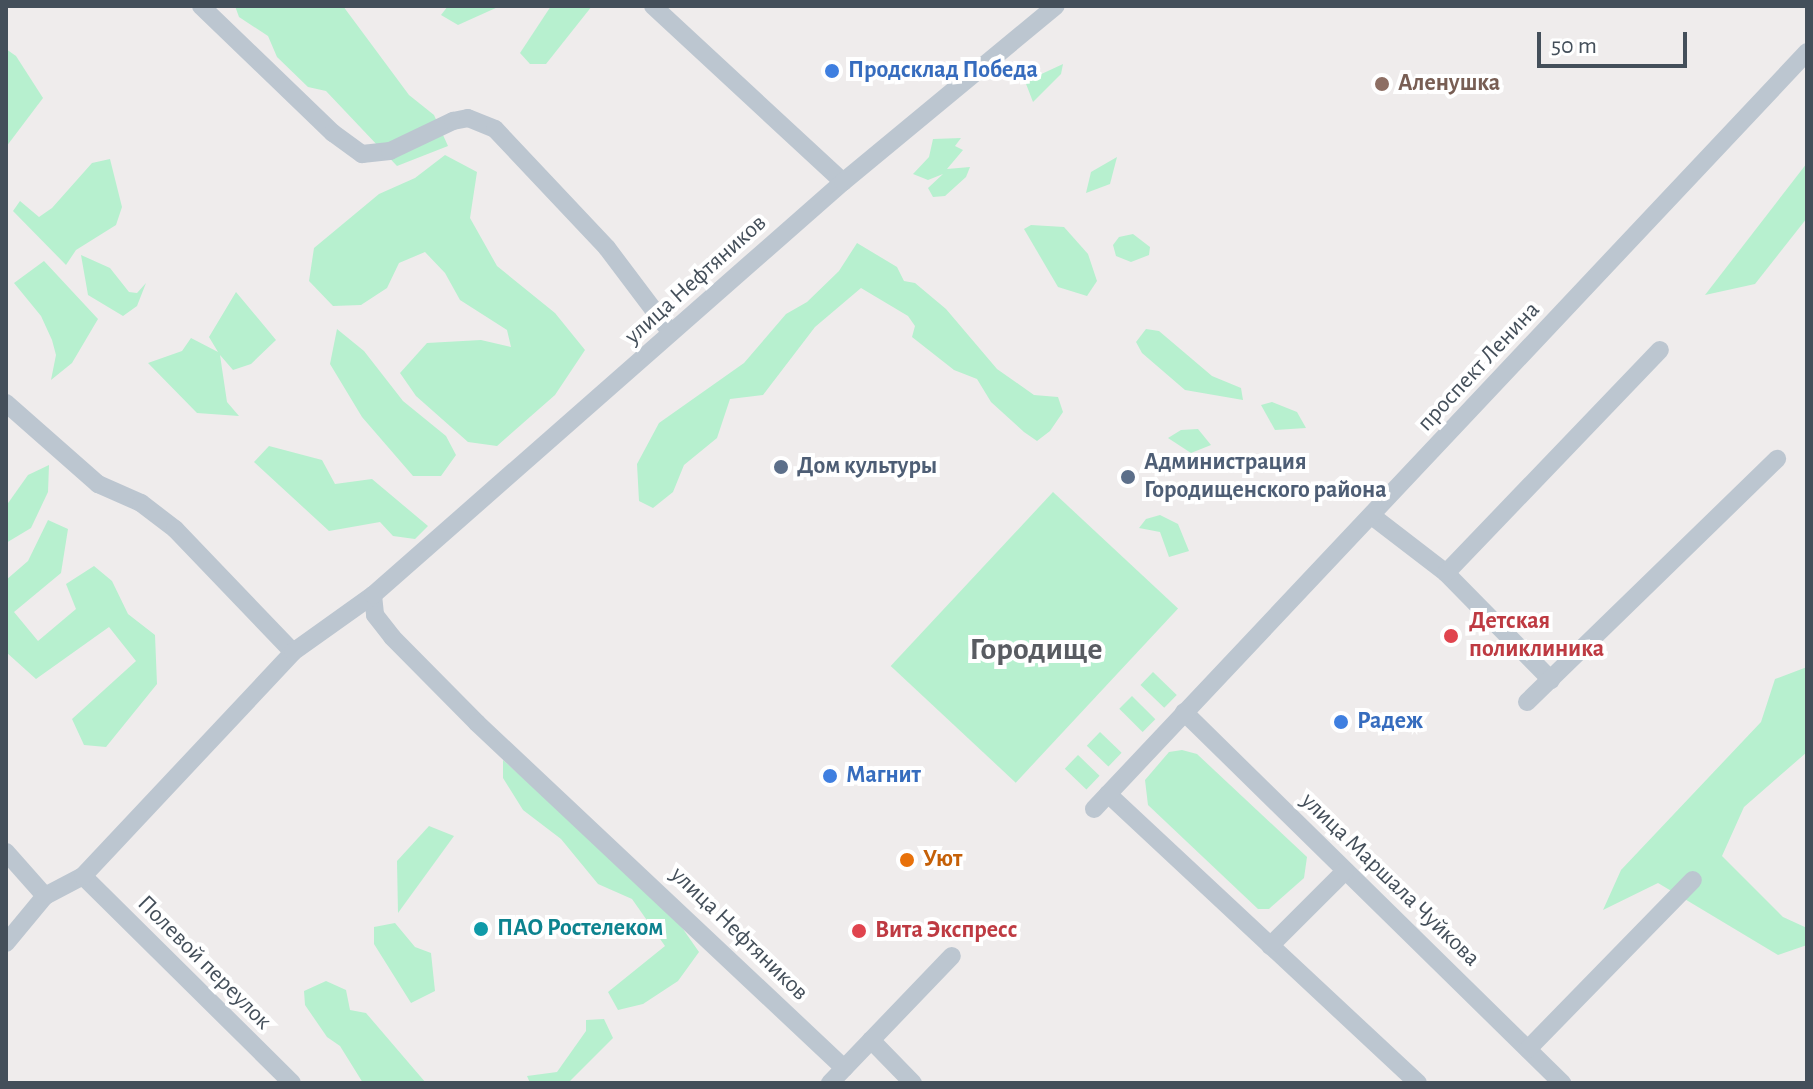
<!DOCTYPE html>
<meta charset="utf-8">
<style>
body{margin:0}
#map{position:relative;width:1813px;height:1089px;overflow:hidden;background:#efecec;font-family:"Alegreya Sans",sans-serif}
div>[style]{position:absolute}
.green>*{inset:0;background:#b7f0cf;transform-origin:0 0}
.minor>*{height:18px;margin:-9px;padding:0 9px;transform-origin:9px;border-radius:9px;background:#bcc6d0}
.dots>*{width:22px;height:22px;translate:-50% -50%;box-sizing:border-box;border:4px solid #fff;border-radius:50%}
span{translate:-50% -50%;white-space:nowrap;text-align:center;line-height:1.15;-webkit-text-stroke:8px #fff;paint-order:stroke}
.shop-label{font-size:24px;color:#366cbe;font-weight:700}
.left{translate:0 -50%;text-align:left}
.education-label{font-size:24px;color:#785e54;font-weight:700}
.street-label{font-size:24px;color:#444f5a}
.service-label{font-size:24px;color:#4e5e75;font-weight:700}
.health-label{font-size:24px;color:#be3a42;font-weight:700}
.food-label{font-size:24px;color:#c56008;font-weight:700}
.culture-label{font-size:24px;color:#0d838f;font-weight:700}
.district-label{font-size:32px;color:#595c62;font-weight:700}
.frame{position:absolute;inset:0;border:8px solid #444f5a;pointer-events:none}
.scale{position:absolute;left:1537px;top:32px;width:150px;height:36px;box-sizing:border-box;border:4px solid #444f5a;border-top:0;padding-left:10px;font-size:24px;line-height:28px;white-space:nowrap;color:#444f5a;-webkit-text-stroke:6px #fff;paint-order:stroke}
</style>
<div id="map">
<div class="green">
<i style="clip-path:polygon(235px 6px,343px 6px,409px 95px,434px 115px,448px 146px,397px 166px,326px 91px,308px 87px,277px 57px,268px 36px,239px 17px)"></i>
<i style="clip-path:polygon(448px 6px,498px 6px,498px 7px,458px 25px,441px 15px)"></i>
<i style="clip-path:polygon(551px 6px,592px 6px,546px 64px,530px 64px,520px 53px)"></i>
<i style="clip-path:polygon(6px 49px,16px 56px,43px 98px,6px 147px)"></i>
<i style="clip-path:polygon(1063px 64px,1061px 74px,1033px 102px,1023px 76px,1030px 69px,1035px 77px)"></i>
<i style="clip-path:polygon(961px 138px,955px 146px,963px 150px,947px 169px,970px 167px,966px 177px,945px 196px,933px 197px,928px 188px,943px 174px,928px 180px,913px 174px,929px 157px,933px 139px)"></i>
<i style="clip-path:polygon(445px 155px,477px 172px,470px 218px,497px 266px,555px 313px,585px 350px,555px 395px,497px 446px,468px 442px,416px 396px,400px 373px,427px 343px,481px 340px,511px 347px,507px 330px,460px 300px,445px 273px,425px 252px,399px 263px,387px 288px,361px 305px,333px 306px,309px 281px,314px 248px,379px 194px,415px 178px)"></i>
<i style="clip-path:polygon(1117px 157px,1110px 184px,1086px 193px,1091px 172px)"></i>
<i style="clip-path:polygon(110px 159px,122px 207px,116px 225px,76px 250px,66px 265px,13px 211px,20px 201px,39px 217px,52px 208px,92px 163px)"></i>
<i style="clip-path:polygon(1807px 163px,1807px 218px,1755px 284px,1705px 295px)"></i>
<i style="clip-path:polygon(1031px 225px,1064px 227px,1088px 254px,1097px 281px,1087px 296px,1058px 287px,1024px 229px)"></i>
<i style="clip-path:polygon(1133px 234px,1150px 247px,1149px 255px,1131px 262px,1116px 256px,1113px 245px,1119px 237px)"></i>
<i style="clip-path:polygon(857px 243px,897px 267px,904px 281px,915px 283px,946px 309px,997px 369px,1034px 395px,1058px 397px,1063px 412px,1050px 431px,1037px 441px,1024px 432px,991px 402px,977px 379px,954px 370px,912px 337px,915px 326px,908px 316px,861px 288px,815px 327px,763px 395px,730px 399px,717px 438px,684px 465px,673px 492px,653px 508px,639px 501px,637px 464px,659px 423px,744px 363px,786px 314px,807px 302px,839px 271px)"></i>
<i style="clip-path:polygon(81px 255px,110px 268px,129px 292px,137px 293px,146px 283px,137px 306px,123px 316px,88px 295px)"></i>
<i style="clip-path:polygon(44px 261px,98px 319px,72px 363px,51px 380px,56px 355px,52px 340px,41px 316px,14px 283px)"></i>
<i style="clip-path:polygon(236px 292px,276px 340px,251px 364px,233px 370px,220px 355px,227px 402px,239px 416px,197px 413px,148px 363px,182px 351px,191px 338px,218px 352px,209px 337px)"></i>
<i style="clip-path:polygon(337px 329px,364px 351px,403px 401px,446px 436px,456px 455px,441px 476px,413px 476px,362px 417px,330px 364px)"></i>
<i style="clip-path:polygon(1146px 329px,1159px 331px,1212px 376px,1241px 388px,1243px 400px,1185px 390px,1142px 353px,1136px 342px)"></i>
<i style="clip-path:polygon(1272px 402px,1297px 412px,1306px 428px,1275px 430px,1261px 405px)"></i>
<i style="clip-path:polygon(1198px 429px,1211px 445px,1191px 453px,1168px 438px,1181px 430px)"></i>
<i style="clip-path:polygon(269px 446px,322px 460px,335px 484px,372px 479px,428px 526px,415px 539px,393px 536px,380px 522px,329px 531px,254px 462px)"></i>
<i style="clip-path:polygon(49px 465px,48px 492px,31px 528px,6px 543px,6px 506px,28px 475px)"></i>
<i style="left:1053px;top:492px;width:171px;height:238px;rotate:43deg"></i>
<i style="clip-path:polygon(1160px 515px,1178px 524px,1189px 551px,1169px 557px,1160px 532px,1139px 528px,1146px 519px)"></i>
<i style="clip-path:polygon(48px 520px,68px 529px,61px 573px,14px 612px,38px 641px,76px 609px,66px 584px,94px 566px,112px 581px,128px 614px,155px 635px,157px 684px,106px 747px,84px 745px,72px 719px,136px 661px,109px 627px,36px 679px,6px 652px,6px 580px,28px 561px)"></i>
<i style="clip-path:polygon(1807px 667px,1807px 752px,1744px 807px,1722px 856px,1783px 917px,1807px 928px,1807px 945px,1778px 955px,1658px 883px,1603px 910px,1621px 870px,1761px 722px,1775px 679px)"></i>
<i style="left:1153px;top:672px;width:33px;height:18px;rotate:44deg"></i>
<i style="left:1132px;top:696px;width:33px;height:18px;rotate:45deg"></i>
<i style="left:1100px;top:732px;width:30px;height:19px;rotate:44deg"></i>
<i style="clip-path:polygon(1182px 750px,1197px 754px,1307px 857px,1304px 878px,1269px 909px,1258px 909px,1148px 805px,1145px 780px,1169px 752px)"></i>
<i style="left:1078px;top:755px;width:30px;height:19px;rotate:44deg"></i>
<i style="clip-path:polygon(503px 760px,643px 884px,683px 929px,699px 952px,678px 981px,643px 1004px,618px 1010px,608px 992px,665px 946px,632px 899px,598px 884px,561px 839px,523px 810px,503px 778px)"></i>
<i style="clip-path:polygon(429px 826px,454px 836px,398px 913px,397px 861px)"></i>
<i style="clip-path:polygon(395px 923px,415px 947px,431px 953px,435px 991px,411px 1003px,374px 944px,374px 927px)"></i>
<i style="clip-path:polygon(326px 981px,346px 990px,350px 1010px,366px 1013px,426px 1083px,363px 1083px,340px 1046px,327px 1037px,305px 1005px,304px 991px)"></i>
<i style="clip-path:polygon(604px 1019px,613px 1038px,568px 1083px,530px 1083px,527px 1076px,557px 1072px,586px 1031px,586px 1020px)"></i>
</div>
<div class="minor">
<i style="left:201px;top:6px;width:183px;rotate:43.9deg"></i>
<i style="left:333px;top:133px;width:36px;rotate:36deg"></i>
<i style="left:362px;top:154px;width:28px;rotate:-6deg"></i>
<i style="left:390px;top:151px;width:70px;rotate:-25.5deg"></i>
<i style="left:453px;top:121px;width:15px;rotate:-11deg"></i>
<i style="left:468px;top:118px;width:29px;rotate:22deg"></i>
<i style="left:495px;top:129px;width:163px;rotate:46.7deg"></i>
<i style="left:607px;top:248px;width:106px;rotate:53deg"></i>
<i style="left:653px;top:6px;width:259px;rotate:42.8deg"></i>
<i style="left:6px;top:403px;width:123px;rotate:41.4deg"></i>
<i style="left:98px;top:484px;width:47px;rotate:23.8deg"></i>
<i style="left:141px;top:503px;width:43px;rotate:37.4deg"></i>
<i style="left:175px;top:529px;width:170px;rotate:46.2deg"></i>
<i style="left:1372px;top:516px;width:93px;rotate:37.6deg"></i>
<i style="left:1446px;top:573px;width:150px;rotate:45.5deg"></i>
<i style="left:1446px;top:573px;width:309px;rotate:-46.2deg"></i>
<i style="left:373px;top:595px;width:20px;rotate:84deg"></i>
<i style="left:375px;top:615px;width:28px;rotate:52deg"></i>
<i style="left:392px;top:637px;width:121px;rotate:45.3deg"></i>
<i style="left:477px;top:723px;width:504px;rotate:43.23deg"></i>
<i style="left:1527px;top:702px;width:349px;rotate:-44.2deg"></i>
<i style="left:1184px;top:712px;width:530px;rotate:44.46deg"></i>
<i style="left:1108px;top:794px;width:424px;rotate:43deg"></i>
<i style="left:1094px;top:809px;width:1040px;rotate:-46.71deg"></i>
<i style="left:6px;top:852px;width:59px;rotate:48.4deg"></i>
<i style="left:83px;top:876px;width:294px;rotate:44.7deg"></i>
<i style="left:6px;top:943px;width:61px;rotate:-50.3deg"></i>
<i style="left:45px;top:896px;width:43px;rotate:-27.8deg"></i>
<i style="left:83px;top:876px;width:307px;rotate:-46.8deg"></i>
<i style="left:293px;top:652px;width:98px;rotate:-35.5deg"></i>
<i style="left:373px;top:595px;width:626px;rotate:-41.31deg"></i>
<i style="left:843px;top:182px;width:276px;rotate:-39.6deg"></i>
<i style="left:1270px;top:946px;width:106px;rotate:-45deg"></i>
<i style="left:871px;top:1040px;width:60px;rotate:45.7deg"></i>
<i style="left:1528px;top:1049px;width:236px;rotate:-45.7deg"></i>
<i style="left:830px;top:1083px;width:176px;rotate:-46.2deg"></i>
</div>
<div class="dots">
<i style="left:832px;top:71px;background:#3f7fe0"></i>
<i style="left:1382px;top:84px;background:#8d6e63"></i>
<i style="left:781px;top:467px;background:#5c6f8a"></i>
<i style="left:1128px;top:477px;background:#5c6f8a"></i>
<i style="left:1451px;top:636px;background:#e0444e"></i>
<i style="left:1341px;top:722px;background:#3f7fe0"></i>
<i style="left:830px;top:776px;background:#3f7fe0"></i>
<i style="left:907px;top:860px;background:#e8710a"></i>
<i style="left:481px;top:929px;background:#0f9aa8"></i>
<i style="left:859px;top:931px;background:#e0444e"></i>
</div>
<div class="shop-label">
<span class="left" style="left:848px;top:71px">Продсклад Победа</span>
<span class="left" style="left:1357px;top:722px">Радеж</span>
<span class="left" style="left:846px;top:776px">Магнит</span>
</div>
<div class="education-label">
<span class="left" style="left:1398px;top:84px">Аленушка</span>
</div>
<div class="street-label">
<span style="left:696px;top:280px;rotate:-42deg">улица Нефтяников</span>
<span style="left:1479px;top:367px;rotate:-47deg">проспект Ленина</span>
<span style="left:1390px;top:880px;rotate:44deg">улица Маршала Чуйкова</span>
<span style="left:739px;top:934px;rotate:44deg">улица Нефтяников</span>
<span style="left:204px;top:963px;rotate:45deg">Полевой переулок</span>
</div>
<div class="service-label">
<span class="left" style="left:1144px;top:477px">Администрация<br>Городищенского района</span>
<span class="left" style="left:797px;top:467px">Дом культуры</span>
</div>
<div class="health-label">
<span class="left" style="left:1469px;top:636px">Детская<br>поликлиника</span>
<span class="left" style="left:875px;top:931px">Вита Экспресс</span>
</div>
<div class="food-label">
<span class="left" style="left:923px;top:860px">Уют</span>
</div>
<div class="culture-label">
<span class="left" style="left:497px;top:929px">ПАО Ростелеком</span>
</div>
<div class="district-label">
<span style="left:1036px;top:649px">Городище</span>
</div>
<div class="frame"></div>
<div class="scale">50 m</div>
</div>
